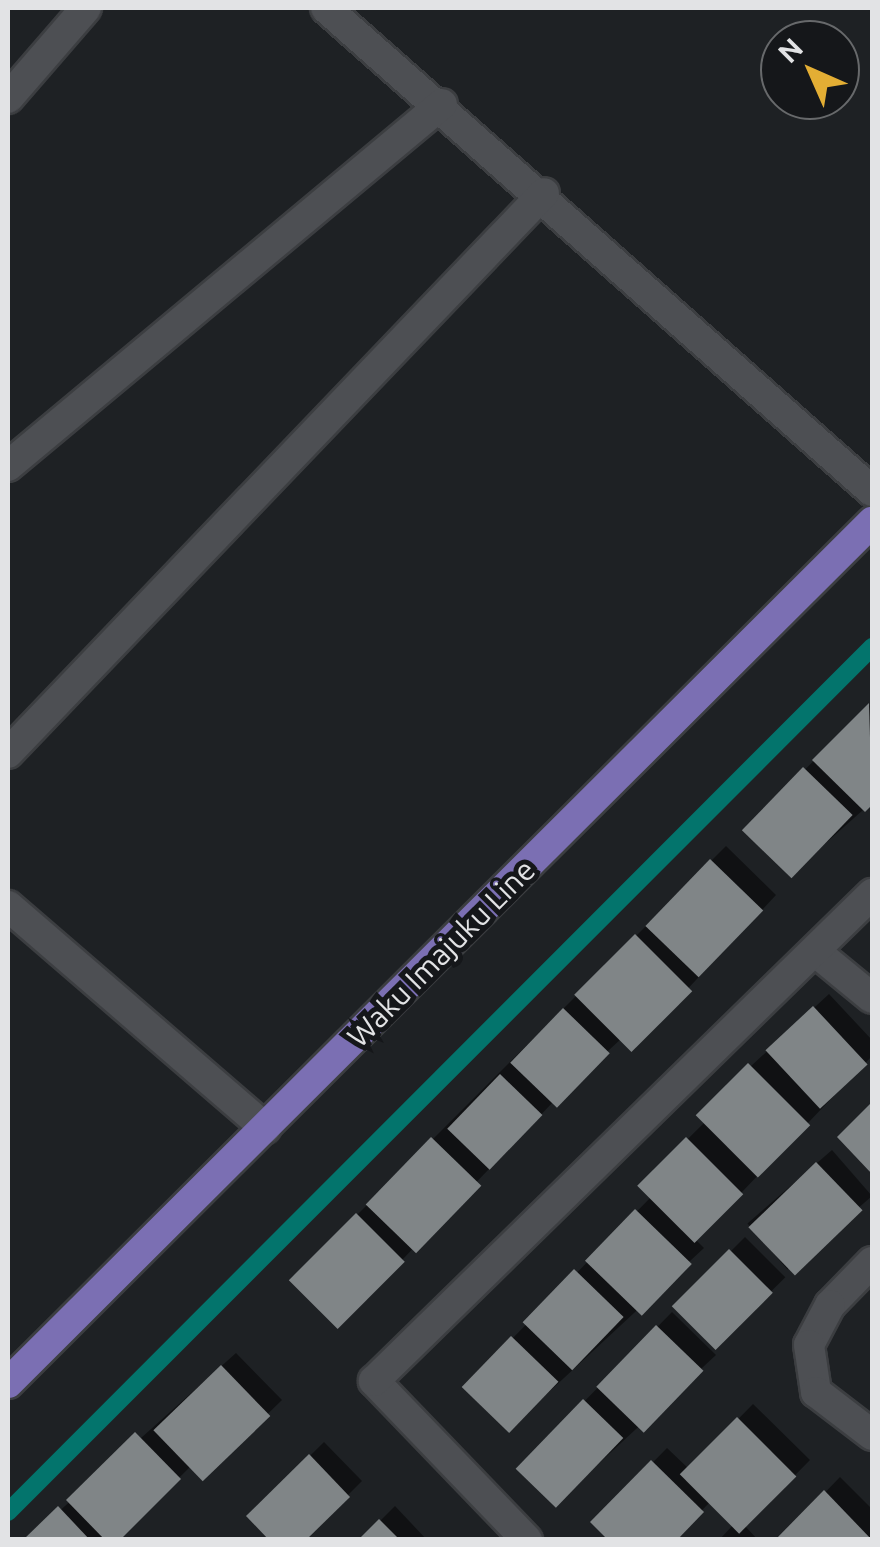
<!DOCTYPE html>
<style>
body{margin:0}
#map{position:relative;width:880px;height:1547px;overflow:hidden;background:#1e2124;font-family:Ubuntu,sans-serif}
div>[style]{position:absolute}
.shadow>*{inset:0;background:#0007;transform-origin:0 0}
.stream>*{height:18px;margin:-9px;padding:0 9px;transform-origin:9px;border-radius:9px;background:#03746c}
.building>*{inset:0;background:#808587;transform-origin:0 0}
.roads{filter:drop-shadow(2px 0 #3c3e41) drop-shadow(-2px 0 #3c3e41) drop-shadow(0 2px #3c3e41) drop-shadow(0 -2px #3c3e41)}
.minor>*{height:30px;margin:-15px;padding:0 15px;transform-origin:15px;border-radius:15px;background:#4d4f53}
.major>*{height:30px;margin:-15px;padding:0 15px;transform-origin:15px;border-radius:15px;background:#7b6fb3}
span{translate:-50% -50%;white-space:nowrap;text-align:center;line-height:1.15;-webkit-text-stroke:10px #15171a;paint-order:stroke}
.street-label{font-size:30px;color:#e2e3e5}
.frame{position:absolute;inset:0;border:10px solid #e2e3e5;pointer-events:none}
.north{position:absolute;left:760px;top:20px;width:100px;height:100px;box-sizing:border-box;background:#15171a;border:2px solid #67696b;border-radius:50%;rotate:315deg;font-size:28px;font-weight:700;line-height:40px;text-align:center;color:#e2e3e5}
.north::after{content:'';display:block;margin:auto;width:35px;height:45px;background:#e3ae34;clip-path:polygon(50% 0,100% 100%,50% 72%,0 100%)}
</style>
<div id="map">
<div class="shadow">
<i style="clip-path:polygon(872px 703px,872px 802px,791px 874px,745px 829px)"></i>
<i style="clip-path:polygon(726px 846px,776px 895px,632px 1048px,622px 1038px,554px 1101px,338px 1327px,357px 1215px)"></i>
<i style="clip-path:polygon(829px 994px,872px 1040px,872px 1056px,696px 1240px,704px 1248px,508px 1430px,465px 1387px,651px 1197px,640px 1186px,705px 1122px,698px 1115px)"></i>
<i style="left:832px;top:1150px;width:61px;height:112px;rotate:49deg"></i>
<i style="left:745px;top:1237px;width:57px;height:98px;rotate:45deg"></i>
<i style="clip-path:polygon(672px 1312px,716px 1355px,555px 1504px,519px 1468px)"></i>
<i style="clip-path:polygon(236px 1353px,282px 1400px,203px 1477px,192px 1465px,116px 1540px,27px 1540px)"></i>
<i style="clip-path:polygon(753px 1404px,810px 1460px,745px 1526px,758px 1540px,719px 1540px,734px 1524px,711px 1501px,673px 1540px,594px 1522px,667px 1448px,689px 1469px)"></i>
<i style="clip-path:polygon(324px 1442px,362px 1481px,303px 1540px,249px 1516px)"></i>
<i style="clip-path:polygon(840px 1477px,872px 1509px,870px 1540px,779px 1540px)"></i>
<i style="clip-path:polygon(395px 1506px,427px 1540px,361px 1540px)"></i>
</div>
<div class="stream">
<i style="left:8px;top:1512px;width:1223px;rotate:-45.03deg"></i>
</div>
<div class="building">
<i style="clip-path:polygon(869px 703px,872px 805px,865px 812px,812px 760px)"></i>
<i style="left:803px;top:767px;width:69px;height:88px;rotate:44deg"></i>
<i style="left:710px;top:859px;width:74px;height:93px;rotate:44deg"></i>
<i style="left:635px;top:934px;width:81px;height:86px;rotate:45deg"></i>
<i style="left:813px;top:1006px;width:80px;height:65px;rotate:47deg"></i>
<i style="left:563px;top:1008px;width:65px;height:76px;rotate:44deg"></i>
<i style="left:748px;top:1063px;width:88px;height:74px;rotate:45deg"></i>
<i style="left:500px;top:1074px;width:59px;height:76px;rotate:44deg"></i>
<i style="clip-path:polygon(872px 1102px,872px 1174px,837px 1137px)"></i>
<i style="left:431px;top:1137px;width:70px;height:94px;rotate:44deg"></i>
<i style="left:686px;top:1137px;width:81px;height:69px;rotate:45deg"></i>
<i style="left:816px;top:1162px;width:67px;height:94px;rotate:46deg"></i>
<i style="left:635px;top:1209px;width:79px;height:72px;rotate:44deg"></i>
<i style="left:356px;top:1213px;width:69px;height:95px;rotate:45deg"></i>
<i style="left:729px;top:1249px;width:62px;height:81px;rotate:45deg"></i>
<i style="left:574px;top:1269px;width:69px;height:74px;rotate:44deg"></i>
<i style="left:656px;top:1325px;width:66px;height:86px;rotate:44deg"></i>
<i style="left:511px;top:1336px;width:66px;height:71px;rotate:44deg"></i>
<i style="left:221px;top:1365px;width:71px;height:94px;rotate:46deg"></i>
<i style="left:583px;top:1399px;width:56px;height:97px;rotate:44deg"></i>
<i style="left:737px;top:1417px;width:84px;height:81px;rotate:45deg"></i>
<i style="clip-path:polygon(135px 1432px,181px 1479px,120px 1540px,105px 1540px,66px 1500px)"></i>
<i style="clip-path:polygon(309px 1454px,350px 1497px,306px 1540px,269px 1540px,246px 1516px)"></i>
<i style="clip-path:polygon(651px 1460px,704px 1512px,677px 1540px,608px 1540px,590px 1522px)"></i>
<i style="clip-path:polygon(824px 1490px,872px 1540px,775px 1540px)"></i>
<i style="clip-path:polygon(58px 1506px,90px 1540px,23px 1540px)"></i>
<i style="clip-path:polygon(379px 1519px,400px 1540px,358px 1540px)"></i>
</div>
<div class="roads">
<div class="minor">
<i style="left:326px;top:8px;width:729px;rotate:41.5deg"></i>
<i style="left:8px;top:98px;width:119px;rotate:-49.1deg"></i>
<i style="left:8px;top:466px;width:565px;rotate:-39.83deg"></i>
<i style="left:8px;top:753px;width:775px;rotate:-46.25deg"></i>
<i style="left:8px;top:906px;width:340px;rotate:40.8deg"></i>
<i style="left:816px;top:952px;width:72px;rotate:39.4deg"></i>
<i style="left:872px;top:1262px;width:60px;rotate:134.3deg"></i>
<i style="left:830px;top:1305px;width:45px;rotate:117.7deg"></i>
<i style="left:809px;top:1345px;width:48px;rotate:81.5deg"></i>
<i style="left:816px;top:1392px;width:71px;rotate:37.5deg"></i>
<i style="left:527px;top:1540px;width:221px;rotate:-133.9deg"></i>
<i style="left:374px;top:1381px;width:697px;rotate:-44.36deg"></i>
</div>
<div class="major">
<i style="left:8px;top:1383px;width:1220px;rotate:-44.9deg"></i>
</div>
</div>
<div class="street-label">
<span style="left:441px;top:953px;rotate:-45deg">Waku Imajuku Line</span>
</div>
<div class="frame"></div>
<div class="north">N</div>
</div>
